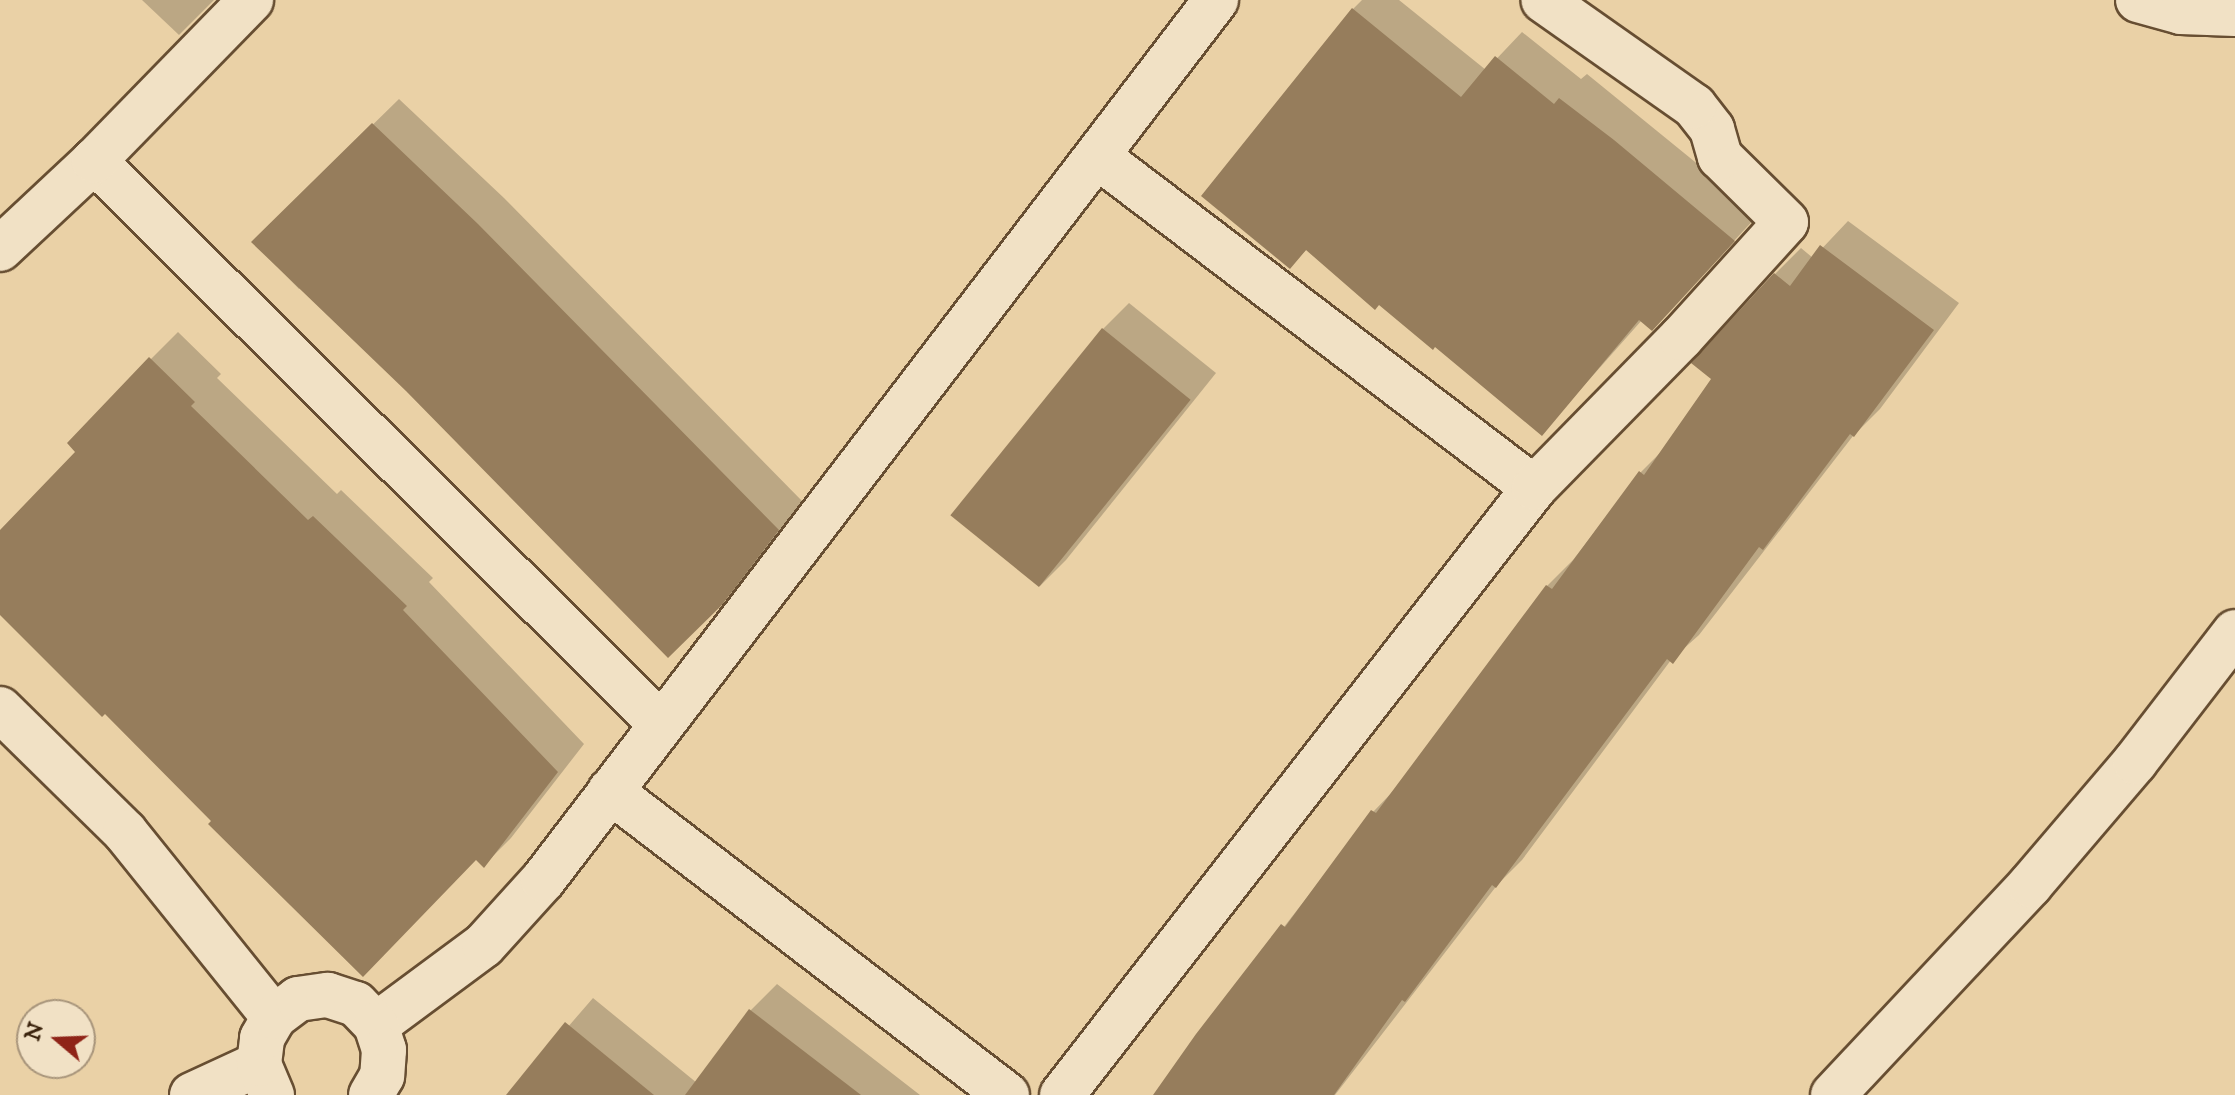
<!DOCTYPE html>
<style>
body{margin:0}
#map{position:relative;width:2235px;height:1095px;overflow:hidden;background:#ead1a6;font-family:"IM FELL DW Pica",serif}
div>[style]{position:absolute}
.shadow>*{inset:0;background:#0003}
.building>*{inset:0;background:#967d5c;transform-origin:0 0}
.roads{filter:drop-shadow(2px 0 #674e32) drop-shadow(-2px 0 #674e32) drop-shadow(0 2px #674e32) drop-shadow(0 -2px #674e32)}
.street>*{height:44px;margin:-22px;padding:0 22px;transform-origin:22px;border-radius:22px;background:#f1e1c5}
span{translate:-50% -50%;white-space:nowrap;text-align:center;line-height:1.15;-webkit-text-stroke:6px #f1e1c5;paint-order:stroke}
.north{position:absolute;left:16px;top:999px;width:80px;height:80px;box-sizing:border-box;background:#f1e1c5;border:2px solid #a8957b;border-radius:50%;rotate:289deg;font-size:22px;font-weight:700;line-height:32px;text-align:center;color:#3b230c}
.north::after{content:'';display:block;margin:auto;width:28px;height:36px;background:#8f2418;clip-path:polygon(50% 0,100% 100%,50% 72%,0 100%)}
</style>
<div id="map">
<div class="shadow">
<i style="clip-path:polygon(142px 0,214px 0,179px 35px)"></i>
<i style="clip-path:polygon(1362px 0,1399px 0,1486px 70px,1522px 32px,1581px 79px,1587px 74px,1759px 214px,1652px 329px,1642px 320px,1542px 433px,1436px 344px,1307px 249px,1290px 267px,1353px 9px)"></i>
<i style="clip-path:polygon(399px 99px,504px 198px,804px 503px,748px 576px,668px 655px,302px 285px,299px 289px,253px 242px)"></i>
<i style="clip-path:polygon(1848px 221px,1959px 303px,1880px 409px,1853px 436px,1699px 635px,1671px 660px,1522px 860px,1498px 884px,1335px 1095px,1154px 1095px,1373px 812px,1400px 784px,1547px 586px,1573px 560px,1640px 473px,1665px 448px,1714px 379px,1775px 274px,1801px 248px,1813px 258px)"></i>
<i style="clip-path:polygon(1129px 303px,1216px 373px,1066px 560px,1040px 586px,954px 516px,1103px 329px)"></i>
<i style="clip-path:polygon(178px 332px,221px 374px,217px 378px,337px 494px,341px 490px,433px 578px,429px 582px,584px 744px,511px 838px,484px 865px,476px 857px,213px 821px,0 608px,0 533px,78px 452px,151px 359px)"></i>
<i style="clip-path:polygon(777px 984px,920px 1095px,509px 1095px,593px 998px,697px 1083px,751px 1010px)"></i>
</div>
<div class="building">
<i style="clip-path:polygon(1352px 8px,1461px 97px,1495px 56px,1554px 104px,1559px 98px,1614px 140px,1735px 241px,1652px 331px,1639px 320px,1542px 436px,1435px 347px,1433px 350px,1379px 305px,1375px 310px,1306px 250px,1290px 269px,1201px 196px)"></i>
<i style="clip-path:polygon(372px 123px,478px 224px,779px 530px,722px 605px,668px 658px,406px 391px,251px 242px)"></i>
<i style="clip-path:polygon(1820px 245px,1934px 330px,1854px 437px,1850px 434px,1763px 550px,1759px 547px,1673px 664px,1667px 659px,1496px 888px,1492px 885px,1405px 1002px,1402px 1000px,1334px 1095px,1153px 1095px,1196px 1034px,1281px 924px,1285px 927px,1371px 810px,1376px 813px,1546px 585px,1552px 589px,1639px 471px,1644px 475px,1711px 379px,1691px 363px,1774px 273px,1790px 286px)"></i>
<i style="left:1102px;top:328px;width:114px;height:241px;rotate:39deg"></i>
<i style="clip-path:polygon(149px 357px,195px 402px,191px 406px,308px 520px,313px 516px,407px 606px,403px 610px,558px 772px,484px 868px,476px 860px,363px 977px,208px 824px,211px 821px,105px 714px,102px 717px,0 615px,0 530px,75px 452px,67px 443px)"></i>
<i style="clip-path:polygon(749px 1009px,861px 1095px,685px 1095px)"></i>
<i style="clip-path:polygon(565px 1022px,654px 1095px,506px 1095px)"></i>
</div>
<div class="roads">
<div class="street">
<i style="left:2138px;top:0;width:45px;rotate:15.6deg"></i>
<i style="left:2181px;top:12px;width:54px;rotate:2.1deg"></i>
<i style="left:1097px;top:156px;width:549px;rotate:37.22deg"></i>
<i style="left:94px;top:161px;width:799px;rotate:44.8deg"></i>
<i style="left:0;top:249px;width:129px;rotate:-43.1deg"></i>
<i style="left:94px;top:161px;width:225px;rotate:-45.7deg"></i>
<i style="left:0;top:709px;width:175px;rotate:44.5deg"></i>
<i style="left:125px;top:832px;width:238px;rotate:51.2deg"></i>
<i style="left:610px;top:791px;width:500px;rotate:37.44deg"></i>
<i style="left:376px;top:1025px;width:134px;rotate:-36.5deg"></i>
<i style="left:484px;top:945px;width:88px;rotate:-47.8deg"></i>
<i style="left:543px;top:880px;width:1108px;rotate:-52.59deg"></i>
<i style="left:192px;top:1095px;width:74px;rotate:-24.8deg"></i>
<i style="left:272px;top:1095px;width:34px;rotate:-113deg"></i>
<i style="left:259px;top:1064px;width:26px;rotate:-83deg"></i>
<i style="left:262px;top:1038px;width:24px;rotate:-60deg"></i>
<i style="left:274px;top:1017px;width:30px;rotate:-37deg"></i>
<i style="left:298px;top:999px;width:30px;rotate:-8deg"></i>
<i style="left:328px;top:995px;width:29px;rotate:18deg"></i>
<i style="left:356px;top:1004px;width:29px;rotate:46deg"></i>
<i style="left:376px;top:1025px;width:26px;rotate:72deg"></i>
<i style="left:384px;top:1050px;width:26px;rotate:94deg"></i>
<i style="left:382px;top:1076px;width:22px;rotate:120deg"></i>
<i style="left:1062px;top:1095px;width:769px;rotate:-52.13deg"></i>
<i style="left:1534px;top:488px;width:210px;rotate:-45.6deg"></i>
<i style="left:1681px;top:338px;width:156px;rotate:-47.8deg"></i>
<i style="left:1786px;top:222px;width:93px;rotate:-135.4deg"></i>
<i style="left:1720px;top:157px;width:29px;rotate:-106deg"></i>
<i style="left:1712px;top:129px;width:29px;rotate:-128deg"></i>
<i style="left:1694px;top:106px;width:184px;rotate:-144.9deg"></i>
<i style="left:1833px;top:1095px;width:288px;rotate:-46.8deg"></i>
<i style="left:2030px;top:885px;width:162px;rotate:-49.5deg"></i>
<i style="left:2135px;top:762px;width:164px;rotate:-52.4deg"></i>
</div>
</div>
<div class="north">N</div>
</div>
